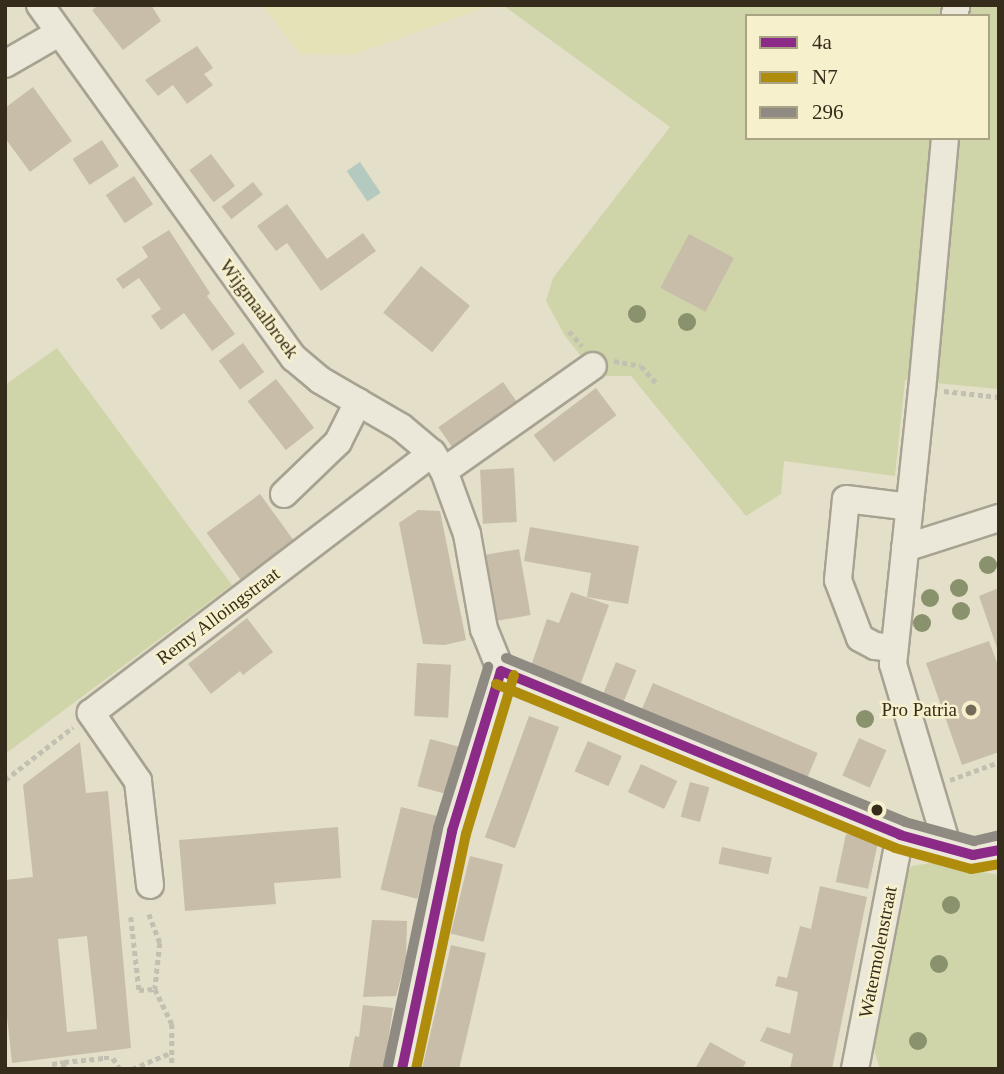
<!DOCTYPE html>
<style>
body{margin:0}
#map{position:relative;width:1004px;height:1074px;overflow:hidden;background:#e3dfc8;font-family:"Times New Roman",serif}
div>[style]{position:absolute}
.farmland>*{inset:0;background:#e4e2b7}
.green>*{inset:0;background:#cfd5a9}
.water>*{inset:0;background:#b4c9bf;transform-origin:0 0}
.building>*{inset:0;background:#c8bda9;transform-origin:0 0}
.path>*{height:4.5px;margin-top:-2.25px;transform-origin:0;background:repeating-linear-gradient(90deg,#c3bfb1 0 5px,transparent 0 8.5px)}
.roads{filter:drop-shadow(2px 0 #a8a292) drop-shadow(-2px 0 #a8a292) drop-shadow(0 2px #a8a292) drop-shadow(0 -2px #a8a292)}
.minor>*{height:26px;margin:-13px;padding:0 13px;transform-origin:13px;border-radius:13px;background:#ebe8da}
.bus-1>*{height:10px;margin:-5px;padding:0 5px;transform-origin:5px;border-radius:5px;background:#8c2b87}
.bus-2>*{height:10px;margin:-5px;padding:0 5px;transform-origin:5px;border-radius:5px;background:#af8c0b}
.bus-3>*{height:10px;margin:-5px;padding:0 5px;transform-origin:5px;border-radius:5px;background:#908b82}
.trees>*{width:18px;height:18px;margin:-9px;border-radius:50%;background:#89926c}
.dots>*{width:19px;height:19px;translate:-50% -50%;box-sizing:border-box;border:4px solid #f7f0cc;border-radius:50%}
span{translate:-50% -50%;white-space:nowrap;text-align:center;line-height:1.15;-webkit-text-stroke:5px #f7f0cc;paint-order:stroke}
.street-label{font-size:19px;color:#362c1b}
.poi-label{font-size:19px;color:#362c1b}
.right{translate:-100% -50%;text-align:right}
.frame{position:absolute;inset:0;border:7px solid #362c1b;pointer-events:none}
.legend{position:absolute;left:745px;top:14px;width:245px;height:126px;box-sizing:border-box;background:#f7f0cc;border:2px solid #aaa285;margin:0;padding:9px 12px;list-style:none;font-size:21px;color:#362c1b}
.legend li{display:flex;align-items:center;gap:14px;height:35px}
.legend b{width:35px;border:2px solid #aaa285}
</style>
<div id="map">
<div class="farmland">
<i style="clip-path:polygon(262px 5px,492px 5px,353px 55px,300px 54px)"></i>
</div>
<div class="green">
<i style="clip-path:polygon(evenodd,503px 5px,999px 5px,999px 389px,905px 380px,895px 476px,784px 461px,781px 494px,746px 516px,631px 376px,597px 376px,565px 336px,546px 301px,553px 278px,670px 127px,503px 5px,747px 16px,988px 16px,988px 138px,747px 138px,747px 16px)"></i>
<i style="clip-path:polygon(57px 348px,232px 585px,5px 754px,5px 385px)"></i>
<i style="clip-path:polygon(931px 863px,999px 875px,999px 1069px,880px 1069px,875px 1053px,873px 1033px,904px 876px,912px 866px)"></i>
</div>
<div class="water">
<i style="left:360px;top:162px;width:37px;height:16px;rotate:56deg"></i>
</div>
<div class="building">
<i style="clip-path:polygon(99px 5px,151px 5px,161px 21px,123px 50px,92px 10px)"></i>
<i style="clip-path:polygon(197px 46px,213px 68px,204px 74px,213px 85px,187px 104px,173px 85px,158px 96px,145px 80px)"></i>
<i style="clip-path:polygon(33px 87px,72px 141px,30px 172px,5px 138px,5px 108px)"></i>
<i style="left:102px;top:140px;width:31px;height:35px;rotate:57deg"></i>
<i style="left:211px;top:154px;width:40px;height:27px;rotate:53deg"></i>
<i style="left:134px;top:176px;width:34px;height:34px;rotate:56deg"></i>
<i style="left:253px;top:182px;width:16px;height:40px;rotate:52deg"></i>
<i style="clip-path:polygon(287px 204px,327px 259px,363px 233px,376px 251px,321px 291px,287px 243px,276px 251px,257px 226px)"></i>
<i style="clip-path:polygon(169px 230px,210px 293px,207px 296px,235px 334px,212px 351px,184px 313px,161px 330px,151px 316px,161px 309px,139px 278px,123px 289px,116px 279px,148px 257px,142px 247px)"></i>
<i style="left:689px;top:234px;width:51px;height:61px;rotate:28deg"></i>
<i style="left:421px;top:266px;width:63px;height:60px;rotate:39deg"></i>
<i style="left:243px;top:343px;width:36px;height:30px;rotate:54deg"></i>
<i style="left:276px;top:379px;width:62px;height:36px;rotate:52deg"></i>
<i style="left:503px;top:382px;width:32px;height:79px;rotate:55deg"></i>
<i style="left:596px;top:388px;width:34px;height:78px;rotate:53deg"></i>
<i style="left:514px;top:468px;width:54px;height:34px;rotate:87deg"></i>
<i style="left:260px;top:494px;width:62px;height:66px;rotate:54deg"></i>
<i style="clip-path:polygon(418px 510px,440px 511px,466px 640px,445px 645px,423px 644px,399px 523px)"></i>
<i style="clip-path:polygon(530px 527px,639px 546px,628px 604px,587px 597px,591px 573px,524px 561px)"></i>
<i style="left:519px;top:549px;width:67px;height:38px;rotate:80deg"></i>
<i style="clip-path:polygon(999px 588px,999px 651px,998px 651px,979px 596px)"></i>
<i style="clip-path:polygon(571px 592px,609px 605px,581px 683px,531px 666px,547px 619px,559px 623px)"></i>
<i style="clip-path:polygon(247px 618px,273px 652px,243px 675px,240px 671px,211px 694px,188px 664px)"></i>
<i style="clip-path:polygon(989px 641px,999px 668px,999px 752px,962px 765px,926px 663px)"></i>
<i style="left:616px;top:662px;width:22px;height:36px;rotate:22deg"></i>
<i style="left:417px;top:663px;width:34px;height:53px;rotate:3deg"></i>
<i style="left:653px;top:683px;width:179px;height:34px;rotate:23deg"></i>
<i style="left:529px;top:716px;width:32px;height:129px;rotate:20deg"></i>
<i style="left:859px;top:738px;width:30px;height:41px;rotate:24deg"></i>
<i style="left:430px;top:739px;width:31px;height:49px;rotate:15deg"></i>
<i style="left:588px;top:741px;width:37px;height:33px;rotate:24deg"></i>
<i style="clip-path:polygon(evenodd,80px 742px,86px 793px,108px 791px,131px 1048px,12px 1063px,5px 998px,5px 880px,33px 877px,23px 785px,80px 742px,87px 936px,97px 1029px,67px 1032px,58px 939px,87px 936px)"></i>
<i style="left:641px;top:764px;width:40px;height:31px;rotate:25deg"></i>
<i style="left:690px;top:782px;width:20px;height:36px;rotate:15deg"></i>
<i style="left:401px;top:807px;width:38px;height:85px;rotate:14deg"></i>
<i style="clip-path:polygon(338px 827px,341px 878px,274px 883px,276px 904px,185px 911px,179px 840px)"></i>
<i style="left:846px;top:834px;width:33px;height:49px;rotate:12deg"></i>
<i style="left:722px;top:847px;width:51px;height:17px;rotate:12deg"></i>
<i style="left:470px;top:856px;width:34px;height:80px;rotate:14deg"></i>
<i style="clip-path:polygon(820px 886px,867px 897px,832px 1069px,790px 1069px,793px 1054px,760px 1041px,767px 1027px,790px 1034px,798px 992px,775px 986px,778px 976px,787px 978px,800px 926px,811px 929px)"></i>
<i style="clip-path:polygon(372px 920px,407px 921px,406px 959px,396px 996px,363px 997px)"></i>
<i style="clip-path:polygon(451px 945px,486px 953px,464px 1048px,459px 1069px,422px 1069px)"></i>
<i style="clip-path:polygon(363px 1005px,393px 1008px,384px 1069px,349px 1068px,355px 1036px,359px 1037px)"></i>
<i style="clip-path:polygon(710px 1042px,746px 1062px,742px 1069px,695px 1069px)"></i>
</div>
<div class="path">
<i style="left:569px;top:331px;width:20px;rotate:49deg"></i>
<i style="left:614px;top:361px;width:27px;rotate:10deg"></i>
<i style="left:641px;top:366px;width:25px;rotate:48deg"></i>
<i style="left:944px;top:391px;width:55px;rotate:6.2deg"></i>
<i style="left:5px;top:780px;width:86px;rotate:-37.9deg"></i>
<i style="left:950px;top:780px;width:52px;rotate:-20.2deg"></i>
<i style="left:149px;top:914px;width:31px;rotate:69deg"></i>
<i style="left:160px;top:943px;width:46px;rotate:96.2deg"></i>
<i style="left:155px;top:989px;width:39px;rotate:64deg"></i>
<i style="left:172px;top:1024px;width:45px;rotate:90deg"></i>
<i style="left:131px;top:917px;width:73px;rotate:83.7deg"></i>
<i style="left:139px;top:990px;width:16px;rotate:-4deg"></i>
<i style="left:52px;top:1064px;width:12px;rotate:-9deg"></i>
<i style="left:63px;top:1069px;width:7px;rotate:-82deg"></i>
<i style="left:64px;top:1062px;width:40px;rotate:-5.7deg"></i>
<i style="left:104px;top:1058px;width:9px"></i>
<i style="left:113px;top:1058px;width:13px;rotate:58deg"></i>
<i style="left:132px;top:1069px;width:43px;rotate:-23deg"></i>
</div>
<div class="roads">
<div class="minor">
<i style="left:40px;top:5px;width:435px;rotate:54.3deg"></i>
<i style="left:294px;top:358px;width:34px;rotate:40deg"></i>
<i style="left:320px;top:380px;width:94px;rotate:30.1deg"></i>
<i style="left:401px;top:427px;width:40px;rotate:40deg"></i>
<i style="left:432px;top:453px;width:22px;rotate:56deg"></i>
<i style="left:444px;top:471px;width:67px;rotate:69.9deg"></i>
<i style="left:467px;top:534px;width:97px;rotate:79.9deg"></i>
<i style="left:484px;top:629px;width:45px;rotate:68deg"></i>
<i style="left:955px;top:16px;width:11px;rotate:-85deg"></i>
<i style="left:5px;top:64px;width:62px;rotate:-29.9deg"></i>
<i style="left:945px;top:138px;width:252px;rotate:95.2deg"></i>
<i style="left:922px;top:389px;width:277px;rotate:96deg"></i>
<i style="left:893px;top:664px;width:192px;rotate:73.4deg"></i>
<i style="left:444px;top:471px;width:182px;rotate:-35.2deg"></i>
<i style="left:284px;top:494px;width:75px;rotate:-43.9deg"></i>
<i style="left:338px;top:442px;width:45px;rotate:-63.4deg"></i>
<i style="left:905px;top:548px;width:99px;rotate:-17.7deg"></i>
<i style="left:894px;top:648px;width:19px;rotate:-174deg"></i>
<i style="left:875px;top:646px;width:17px;rotate:-152deg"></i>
<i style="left:860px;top:638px;width:62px;rotate:-110.8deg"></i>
<i style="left:838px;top:580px;width:81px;rotate:-84.4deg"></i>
<i style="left:846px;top:499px;width:64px;rotate:7.1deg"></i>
<i style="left:501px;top:671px;width:431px;rotate:22.3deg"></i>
<i style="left:900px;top:835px;width:76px;rotate:15.3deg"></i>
<i style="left:973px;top:855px;width:26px;rotate:-11deg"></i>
<i style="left:150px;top:885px;width:105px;rotate:-96.6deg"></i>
<i style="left:138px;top:781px;width:83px;rotate:-124.7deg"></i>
<i style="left:91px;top:713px;width:429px;rotate:-37.3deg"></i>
<i style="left:402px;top:1069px;width:243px;rotate:-78.1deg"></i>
<i style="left:452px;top:831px;width:167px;rotate:-73deg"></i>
<i style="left:855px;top:1069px;width:238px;rotate:-79.1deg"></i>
</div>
</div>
<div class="bus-1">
<i style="left:501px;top:671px;width:431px;rotate:22.3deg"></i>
<i style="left:900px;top:835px;width:76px;rotate:15.3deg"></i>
<i style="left:973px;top:855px;width:26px;rotate:-11deg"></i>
<i style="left:402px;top:1069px;width:243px;rotate:-78.1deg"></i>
<i style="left:452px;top:831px;width:167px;rotate:-73deg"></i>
</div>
<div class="bus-2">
<i style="left:496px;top:684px;width:431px;rotate:22.3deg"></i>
<i style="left:895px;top:848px;width:79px;rotate:15.4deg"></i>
<i style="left:971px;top:869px;width:28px;rotate:-10deg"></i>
<i style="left:416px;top:1069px;width:240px;rotate:-78deg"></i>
<i style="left:466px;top:834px;width:166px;rotate:-73.2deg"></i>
</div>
<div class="bus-3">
<i style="left:506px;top:658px;width:431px;rotate:22.3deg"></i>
<i style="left:905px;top:822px;width:72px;rotate:15.4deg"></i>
<i style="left:974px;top:841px;width:23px;rotate:-13deg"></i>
<i style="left:388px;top:1066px;width:243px;rotate:-78.1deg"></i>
<i style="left:438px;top:828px;width:169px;rotate:-72.7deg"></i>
</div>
<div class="trees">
<i style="left:637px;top:314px"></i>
<i style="left:687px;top:322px"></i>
<i style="left:988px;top:565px"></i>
<i style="left:959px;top:588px"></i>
<i style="left:930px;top:598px"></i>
<i style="left:961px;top:611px"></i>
<i style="left:922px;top:623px"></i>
<i style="left:865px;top:719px"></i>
<i style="left:951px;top:905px"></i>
<i style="left:939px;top:964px"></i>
<i style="left:918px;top:1041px"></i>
</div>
<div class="dots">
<i style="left:971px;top:710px;background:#736b58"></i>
<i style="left:877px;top:810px;background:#362c1b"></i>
</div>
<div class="street-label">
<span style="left:259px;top:309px;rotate:53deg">Wijgmaalbroek</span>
<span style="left:218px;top:616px;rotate:-37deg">Remy Alloingstraat</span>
<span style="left:878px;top:952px;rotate:-79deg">Watermolenstraat</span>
</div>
<div class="poi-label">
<span class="right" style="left:957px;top:710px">Pro Patria</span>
</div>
<div class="frame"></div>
<ul class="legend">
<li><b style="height:9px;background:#8c2b87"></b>4a</li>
<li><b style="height:9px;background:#af8c0b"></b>N7</li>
<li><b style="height:9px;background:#908b82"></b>296</li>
</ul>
</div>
